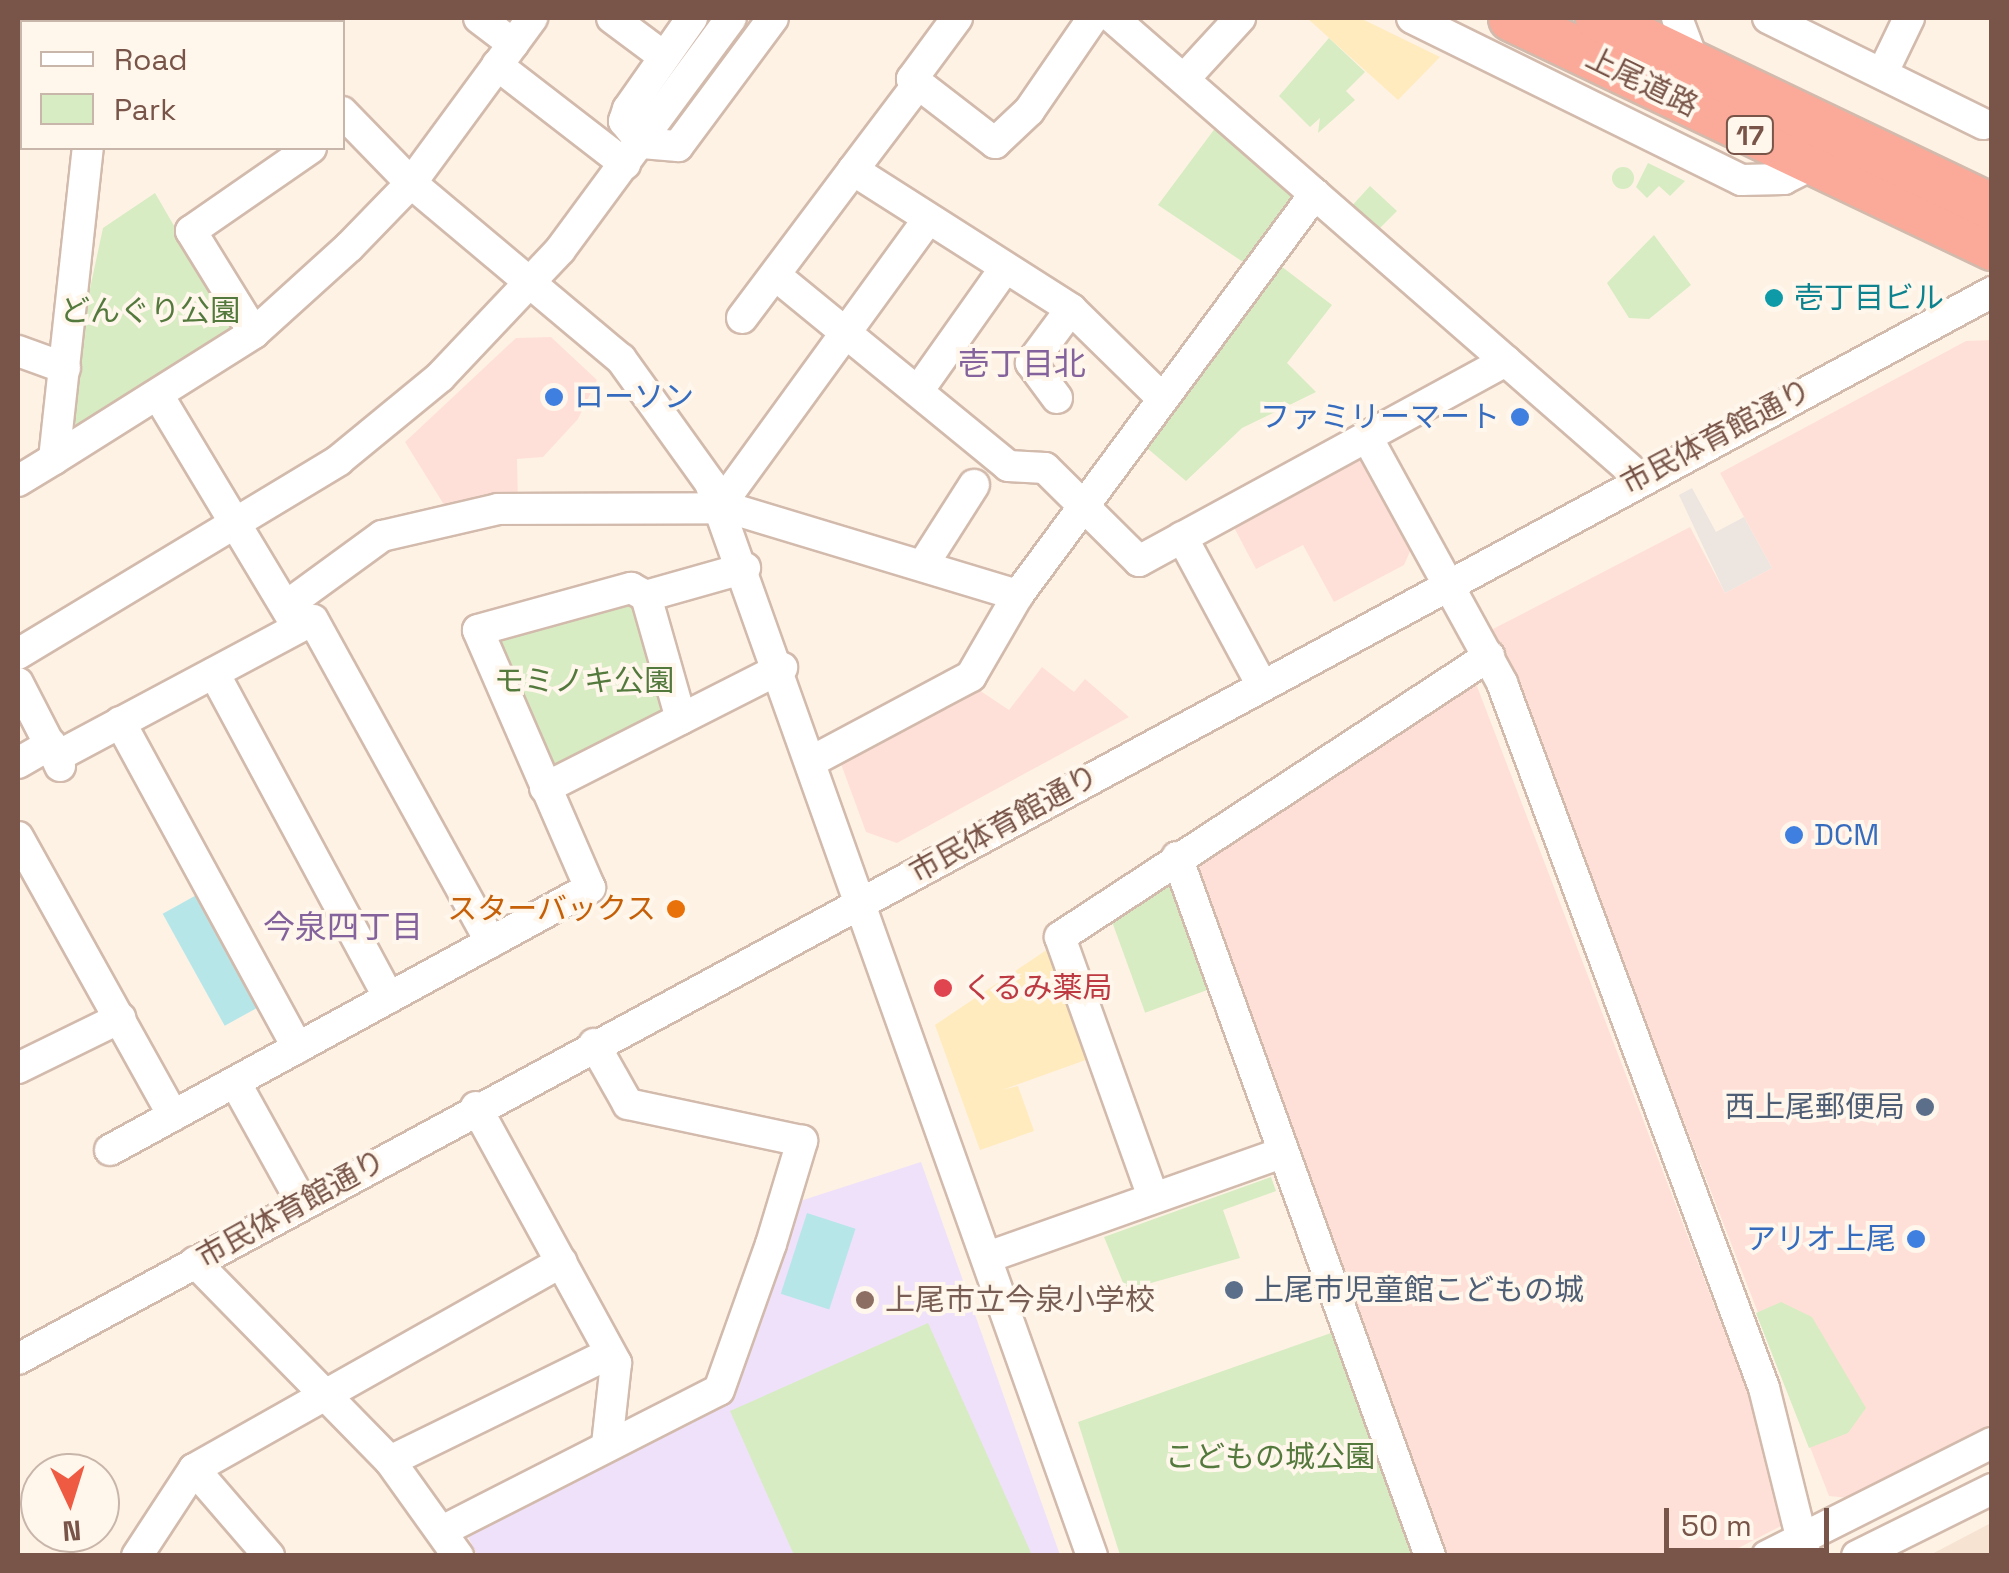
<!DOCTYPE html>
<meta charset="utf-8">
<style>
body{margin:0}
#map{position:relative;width:2009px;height:1573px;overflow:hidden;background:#fef2e5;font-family:"Space Grotesk","Noto Sans JP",sans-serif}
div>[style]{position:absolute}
.residential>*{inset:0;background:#f6e3d2}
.commercial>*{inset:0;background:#ffe0d8}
.industrial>*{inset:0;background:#ede5df}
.education>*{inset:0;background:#efe1fa}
.green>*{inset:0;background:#d7ecc2;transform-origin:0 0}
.round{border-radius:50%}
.sand>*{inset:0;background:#ffebbd}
.water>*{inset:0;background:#b7e6e9;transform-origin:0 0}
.roads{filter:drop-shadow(2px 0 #d2baac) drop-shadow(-2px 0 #d2baac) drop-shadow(0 2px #d2baac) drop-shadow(0 -2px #d2baac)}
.minor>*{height:30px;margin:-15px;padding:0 15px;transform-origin:15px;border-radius:15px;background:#fff}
.highway>*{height:45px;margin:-22.5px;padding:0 22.5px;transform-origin:22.5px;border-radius:22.5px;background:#fba998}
.dots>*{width:28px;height:28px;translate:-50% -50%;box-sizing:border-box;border:5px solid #fff6ec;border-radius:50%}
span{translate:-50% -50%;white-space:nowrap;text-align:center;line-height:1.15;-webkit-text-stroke:8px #fff6ec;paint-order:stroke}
.shield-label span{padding:2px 8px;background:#fff6ec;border:2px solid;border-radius:8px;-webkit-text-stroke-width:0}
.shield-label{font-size:28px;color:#785548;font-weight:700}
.street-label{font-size:30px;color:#785548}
.culture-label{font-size:30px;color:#0d838f}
.left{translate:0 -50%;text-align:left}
.park-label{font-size:30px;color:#53793c}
.shop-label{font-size:30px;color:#366cbe}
.right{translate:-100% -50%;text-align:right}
.food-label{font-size:30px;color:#c56008}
.health-label{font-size:30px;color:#be3a42}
.service-label{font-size:30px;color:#4e5e75}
.education-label{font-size:30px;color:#785e54}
.neighbourhood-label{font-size:32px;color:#84639c}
.frame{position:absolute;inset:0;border:20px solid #785548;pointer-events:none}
.legend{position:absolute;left:20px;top:20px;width:325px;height:130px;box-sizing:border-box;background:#fff6ec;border:2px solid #c9b6aa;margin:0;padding:12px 18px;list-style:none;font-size:30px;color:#785548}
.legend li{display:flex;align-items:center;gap:20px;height:50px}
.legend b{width:50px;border:2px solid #c9b6aa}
.north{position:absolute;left:20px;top:1453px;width:100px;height:100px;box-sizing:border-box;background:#fff6ec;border:2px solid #c9b6aa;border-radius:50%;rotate:176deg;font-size:28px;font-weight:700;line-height:40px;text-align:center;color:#785548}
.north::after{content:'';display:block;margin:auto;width:35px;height:45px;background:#ef5a42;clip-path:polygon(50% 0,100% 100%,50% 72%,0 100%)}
.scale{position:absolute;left:1664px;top:1508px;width:165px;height:45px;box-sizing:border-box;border:5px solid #785548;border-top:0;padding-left:12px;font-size:30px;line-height:35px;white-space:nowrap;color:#785548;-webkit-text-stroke:8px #fff6ec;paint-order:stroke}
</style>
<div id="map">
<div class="residential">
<i style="clip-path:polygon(1991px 1523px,1991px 1555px,1930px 1555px)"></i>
</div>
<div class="commercial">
<i style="clip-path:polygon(551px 337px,597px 380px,578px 419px,543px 457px,517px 459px,518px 502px,446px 508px,405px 442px,516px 338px)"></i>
<i style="clip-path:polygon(1991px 340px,1991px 1425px,1849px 1498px,1829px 1496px,1493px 629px,1690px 527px,1725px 593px,1772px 568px,1720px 473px,1966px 341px)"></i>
<i style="clip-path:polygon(1350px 455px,1364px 460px,1412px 547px,1404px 565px,1334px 602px,1303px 545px,1256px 569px,1230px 520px)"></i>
<i style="clip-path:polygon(1042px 667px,1074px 692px,1085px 679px,1129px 717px,897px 843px,866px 832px,841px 764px,846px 753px,973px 686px,1009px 710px)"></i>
<i style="clip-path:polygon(1475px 681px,1760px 1425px,1781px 1526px,1725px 1555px,1444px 1555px,1197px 880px,1201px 863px)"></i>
</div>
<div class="industrial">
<i style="clip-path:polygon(1692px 488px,1716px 532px,1744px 517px,1772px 568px,1725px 593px,1679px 495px)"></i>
</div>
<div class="education">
<i style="clip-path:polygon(921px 1162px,1060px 1555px,478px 1556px,465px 1531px,727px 1397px,794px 1203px)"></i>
</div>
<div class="green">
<i style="clip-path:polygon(1329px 38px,1365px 72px,1346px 91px,1355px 100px,1318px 133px,1320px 118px,1310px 127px,1279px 96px)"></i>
<i style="clip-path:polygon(1216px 127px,1299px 199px,1249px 266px,1158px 205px)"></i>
<i style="clip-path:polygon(1648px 163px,1685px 181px,1670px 196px,1659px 186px,1647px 198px,1636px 187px)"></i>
<i class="round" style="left:1612px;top:167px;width:22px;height:22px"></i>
<i style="clip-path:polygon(1370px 186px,1397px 211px,1379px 229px,1349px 209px)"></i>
<i style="clip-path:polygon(155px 193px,235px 331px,73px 440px,67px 396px,103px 228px)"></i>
<i style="clip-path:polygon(1654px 235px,1691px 285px,1649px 319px,1629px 318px,1607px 283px)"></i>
<i style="clip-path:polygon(1273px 260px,1332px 305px,1287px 363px,1316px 392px,1242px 428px,1186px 481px,1141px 443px)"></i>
<i style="clip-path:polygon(632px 603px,666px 705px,662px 718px,556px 772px,494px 644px,500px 632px)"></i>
<i style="left:1171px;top:882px;width:114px;height:69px;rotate:70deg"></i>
<i style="clip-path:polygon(1271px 1177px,1276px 1191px,1223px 1210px,1240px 1258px,1126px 1290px,1104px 1237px)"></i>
<i style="clip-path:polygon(1781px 1302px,1812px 1317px,1866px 1408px,1848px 1433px,1809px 1448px,1756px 1313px)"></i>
<i style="clip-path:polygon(928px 1323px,1032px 1555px,794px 1555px,730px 1411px)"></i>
<i style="clip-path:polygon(1331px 1333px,1414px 1555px,1120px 1555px,1078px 1422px)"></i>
</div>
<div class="sand">
<i style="clip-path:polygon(1307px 18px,1360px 18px,1440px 57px,1398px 100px)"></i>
<i style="clip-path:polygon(1054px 945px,1094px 1057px,1002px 1090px,1018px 1086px,1034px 1131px,980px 1150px,935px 1025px)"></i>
</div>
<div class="water">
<i style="left:202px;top:892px;width:128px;height:45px;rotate:61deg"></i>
<i style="left:807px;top:1213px;width:51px;height:85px;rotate:18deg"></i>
</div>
<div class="roads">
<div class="minor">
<i style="left:258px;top:18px;width:6px;rotate:39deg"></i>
<i style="left:479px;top:18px;width:43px;rotate:37.4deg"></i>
<i style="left:612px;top:18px;width:64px;rotate:36.7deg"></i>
<i style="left:692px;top:18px;width:111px;rotate:125.1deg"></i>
<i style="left:628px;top:109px;width:13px;rotate:108deg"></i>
<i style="left:624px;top:121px;width:28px;rotate:51deg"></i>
<i style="left:642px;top:143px;width:36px;rotate:5deg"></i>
<i style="left:678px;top:146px;width:159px;rotate:-53.4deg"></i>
<i style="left:957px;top:18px;width:76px;rotate:126.4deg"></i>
<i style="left:912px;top:79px;width:105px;rotate:37.6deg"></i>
<i style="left:995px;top:143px;width:47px;rotate:-43.3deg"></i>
<i style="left:1029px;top:111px;width:113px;rotate:-55.5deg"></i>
<i style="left:1113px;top:18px;width:700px;rotate:41.12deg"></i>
<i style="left:1412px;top:18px;width:367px;rotate:26.2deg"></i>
<i style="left:1741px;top:180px;width:43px;rotate:-1.3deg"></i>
<i style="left:1784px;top:179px;width:31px;rotate:-27deg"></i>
<i style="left:1677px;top:18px;width:57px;rotate:69.3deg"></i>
<i style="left:1768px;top:18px;width:240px;rotate:26.2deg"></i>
<i style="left:90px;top:22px;width:4px;rotate:-76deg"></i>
<i style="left:497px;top:65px;width:162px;rotate:37.7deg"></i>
<i style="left:1883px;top:72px;width:60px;rotate:-64.3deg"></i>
<i style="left:1184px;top:79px;width:83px;rotate:-47.4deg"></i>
<i style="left:342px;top:112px;width:99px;rotate:45.8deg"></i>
<i style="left:411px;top:183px;width:274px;rotate:40deg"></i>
<i style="left:621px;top:359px;width:153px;rotate:54.3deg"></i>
<i style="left:710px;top:483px;width:1139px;rotate:70.4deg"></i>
<i style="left:853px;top:170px;width:108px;rotate:-52.9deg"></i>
<i style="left:775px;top:275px;width:301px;rotate:39.3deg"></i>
<i style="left:1008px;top:466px;width:37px;rotate:3deg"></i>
<i style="left:1045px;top:468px;width:132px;rotate:44.7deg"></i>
<i style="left:1139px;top:561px;width:418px;rotate:-28.6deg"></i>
<i style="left:742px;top:318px;width:185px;rotate:-53.1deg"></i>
<i style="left:853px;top:170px;width:259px;rotate:32.5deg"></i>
<i style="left:1071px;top:309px;width:127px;rotate:44.4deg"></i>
<i style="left:254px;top:333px;width:120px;rotate:-121.7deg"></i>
<i style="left:191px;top:231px;width:146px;rotate:-34.7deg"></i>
<i style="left:18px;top:351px;width:50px;rotate:19.9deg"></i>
<i style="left:918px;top:391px;width:151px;rotate:-54.7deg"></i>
<i style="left:158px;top:395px;width:266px;rotate:59deg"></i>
<i style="left:1057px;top:398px;width:44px;rotate:-126.6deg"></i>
<i style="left:1031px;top:363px;width:67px;rotate:-53.5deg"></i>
<i style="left:1367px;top:437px;width:281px;rotate:61.2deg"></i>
<i style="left:1502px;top:683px;width:752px;rotate:69.61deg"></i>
<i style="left:1764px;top:1388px;width:173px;rotate:76deg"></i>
<i style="left:54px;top:459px;width:236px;rotate:-32.2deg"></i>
<i style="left:254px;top:333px;width:128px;rotate:-42.2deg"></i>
<i style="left:349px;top:247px;width:89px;rotate:-45.9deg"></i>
<i style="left:411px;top:183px;width:205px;rotate:-53.7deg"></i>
<i style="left:18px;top:481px;width:42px;rotate:-31.4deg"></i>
<i style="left:54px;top:459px;width:313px;rotate:-83.8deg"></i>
<i style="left:729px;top:508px;width:12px;rotate:-99deg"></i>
<i style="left:727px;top:496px;width:342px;rotate:-54deg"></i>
<i style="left:1182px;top:537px;width:165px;rotate:61.7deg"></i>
<i style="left:923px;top:565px;width:95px;rotate:-57.5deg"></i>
<i style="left:286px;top:606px;width:119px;rotate:-36.1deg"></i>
<i style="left:382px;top:536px;width:119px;rotate:-13.1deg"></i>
<i style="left:498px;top:509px;width:231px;rotate:-0.2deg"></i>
<i style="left:729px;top:508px;width:302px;rotate:16.8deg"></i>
<i style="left:18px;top:654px;width:375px;rotate:-31.1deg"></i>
<i style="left:339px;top:460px;width:131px;rotate:-39.4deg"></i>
<i style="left:440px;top:377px;width:175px;rotate:-46.6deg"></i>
<i style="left:560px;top:250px;width:288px;rotate:-53.6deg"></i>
<i style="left:214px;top:673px;width:369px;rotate:61.7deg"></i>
<i style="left:18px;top:683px;width:83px;rotate:62.8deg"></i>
<i style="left:681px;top:719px;width:128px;rotate:-105.9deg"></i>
<i style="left:646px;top:596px;width:103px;rotate:-15.8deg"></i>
<i style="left:120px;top:722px;width:371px;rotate:61.4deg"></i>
<i style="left:814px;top:760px;width:178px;rotate:-28.1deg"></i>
<i style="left:971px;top:676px;width:94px;rotate:-59.9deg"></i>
<i style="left:1018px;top:595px;width:499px;rotate:-53.5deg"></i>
<i style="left:18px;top:763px;width:38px;rotate:-30deg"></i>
<i style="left:60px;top:766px;width:10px;rotate:-114deg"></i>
<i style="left:56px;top:757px;width:291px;rotate:-28.1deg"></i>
<i style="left:313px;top:620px;width:368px;rotate:61.1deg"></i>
<i style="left:545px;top:788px;width:266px;rotate:-26.9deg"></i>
<i style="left:18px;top:837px;width:319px;rotate:60.9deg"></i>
<i style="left:1177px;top:857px;width:743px;rotate:70.1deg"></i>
<i style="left:18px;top:1068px;width:114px;rotate:-26.1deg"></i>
<i style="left:235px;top:1082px;width:138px;rotate:61deg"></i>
<i style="left:476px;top:1107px;width:292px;rotate:61.3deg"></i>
<i style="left:616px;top:1363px;width:82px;rotate:96.3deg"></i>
<i style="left:110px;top:1150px;width:547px;rotate:-28.63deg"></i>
<i style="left:590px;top:888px;width:281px;rotate:-113.5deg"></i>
<i style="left:478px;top:630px;width:159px;rotate:-15.4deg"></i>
<i style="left:631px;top:588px;width:17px;rotate:28deg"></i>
<i style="left:1153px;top:1197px;width:276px;rotate:-109.7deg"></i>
<i style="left:1060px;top:937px;width:513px;rotate:-33.23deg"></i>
<i style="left:988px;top:1257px;width:311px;rotate:-19.5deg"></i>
<i style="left:195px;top:1262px;width:279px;rotate:45.6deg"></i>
<i style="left:390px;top:1461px;width:117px;rotate:54.4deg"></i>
<i style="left:18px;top:1359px;width:2244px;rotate:-28.39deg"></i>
<i style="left:390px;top:1461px;width:245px;rotate:-26.1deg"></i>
<i style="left:194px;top:1469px;width:115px;rotate:49.2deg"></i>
<i style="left:446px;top:1529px;width:306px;rotate:-27deg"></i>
<i style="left:719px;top:1390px;width:155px;rotate:-70.4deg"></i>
<i style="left:771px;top:1244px;width:108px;rotate:-73.2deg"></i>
<i style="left:802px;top:1141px;width:178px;rotate:-168deg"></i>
<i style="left:628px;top:1104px;width:69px;rotate:-119.5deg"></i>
<i style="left:137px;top:1556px;width:104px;rotate:-56.8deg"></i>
<i style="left:194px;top:1469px;width:422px;rotate:-29.4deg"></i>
<i style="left:1767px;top:1556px;width:252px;rotate:-26.7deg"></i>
<i style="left:1857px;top:1556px;width:151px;rotate:-26.4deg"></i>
</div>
<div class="highway">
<i style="left:1511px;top:18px;width:533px;rotate:25.46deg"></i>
<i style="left:1598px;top:18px;width:437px;rotate:25.6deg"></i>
</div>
</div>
<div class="dots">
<i style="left:1774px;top:298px;background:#0f9aa8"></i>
<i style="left:554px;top:397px;background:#3f7fe0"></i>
<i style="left:1520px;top:417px;background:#3f7fe0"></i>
<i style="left:1794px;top:835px;background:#3f7fe0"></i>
<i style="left:676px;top:909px;background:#e8710a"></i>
<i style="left:943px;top:988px;background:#e0444e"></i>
<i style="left:1925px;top:1107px;background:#5c6f8a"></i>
<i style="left:1916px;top:1239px;background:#3f7fe0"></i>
<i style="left:1234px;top:1290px;background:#5c6f8a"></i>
<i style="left:865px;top:1300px;background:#8d6e63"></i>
</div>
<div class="shield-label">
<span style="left:1750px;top:135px">17</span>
</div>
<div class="street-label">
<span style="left:1642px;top:82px;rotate:26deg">上尾道路</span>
<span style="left:1716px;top:437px;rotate:-28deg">市民体育館通り</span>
<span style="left:1004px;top:824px;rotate:-29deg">市民体育館通り</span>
<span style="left:291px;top:1209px;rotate:-29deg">市民体育館通り</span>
</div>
<div class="culture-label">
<span class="left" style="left:1794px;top:298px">壱丁目ビル</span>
</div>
<div class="park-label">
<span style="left:150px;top:311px">どんぐり公園</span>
<span style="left:584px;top:681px">モミノキ公園</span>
<span style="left:1270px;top:1457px">こどもの城公園</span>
</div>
<div class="shop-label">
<span class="left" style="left:574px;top:397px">ローソン</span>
<span class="right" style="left:1500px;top:417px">ファミリーマート</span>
<span class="left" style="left:1814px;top:835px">DCM</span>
<span class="right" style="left:1896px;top:1239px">アリオ上尾</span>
</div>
<div class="food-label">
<span class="right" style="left:656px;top:909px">スターバックス</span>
</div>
<div class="health-label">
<span class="left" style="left:963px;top:988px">くるみ薬局</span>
</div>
<div class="service-label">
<span class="right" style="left:1905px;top:1107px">西上尾郵便局</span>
<span class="left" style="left:1254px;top:1290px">上尾市児童館こどもの城</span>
</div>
<div class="education-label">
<span class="left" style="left:885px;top:1300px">上尾市立今泉小学校</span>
</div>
<div class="neighbourhood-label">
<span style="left:1022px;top:364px">壱丁目北</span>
<span style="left:343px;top:927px">今泉四丁目</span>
</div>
<div class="frame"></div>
<ul class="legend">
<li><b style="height:12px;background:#fff"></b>Road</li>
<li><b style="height:28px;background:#d7ecc2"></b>Park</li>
</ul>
<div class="north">N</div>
<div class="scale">50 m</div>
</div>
